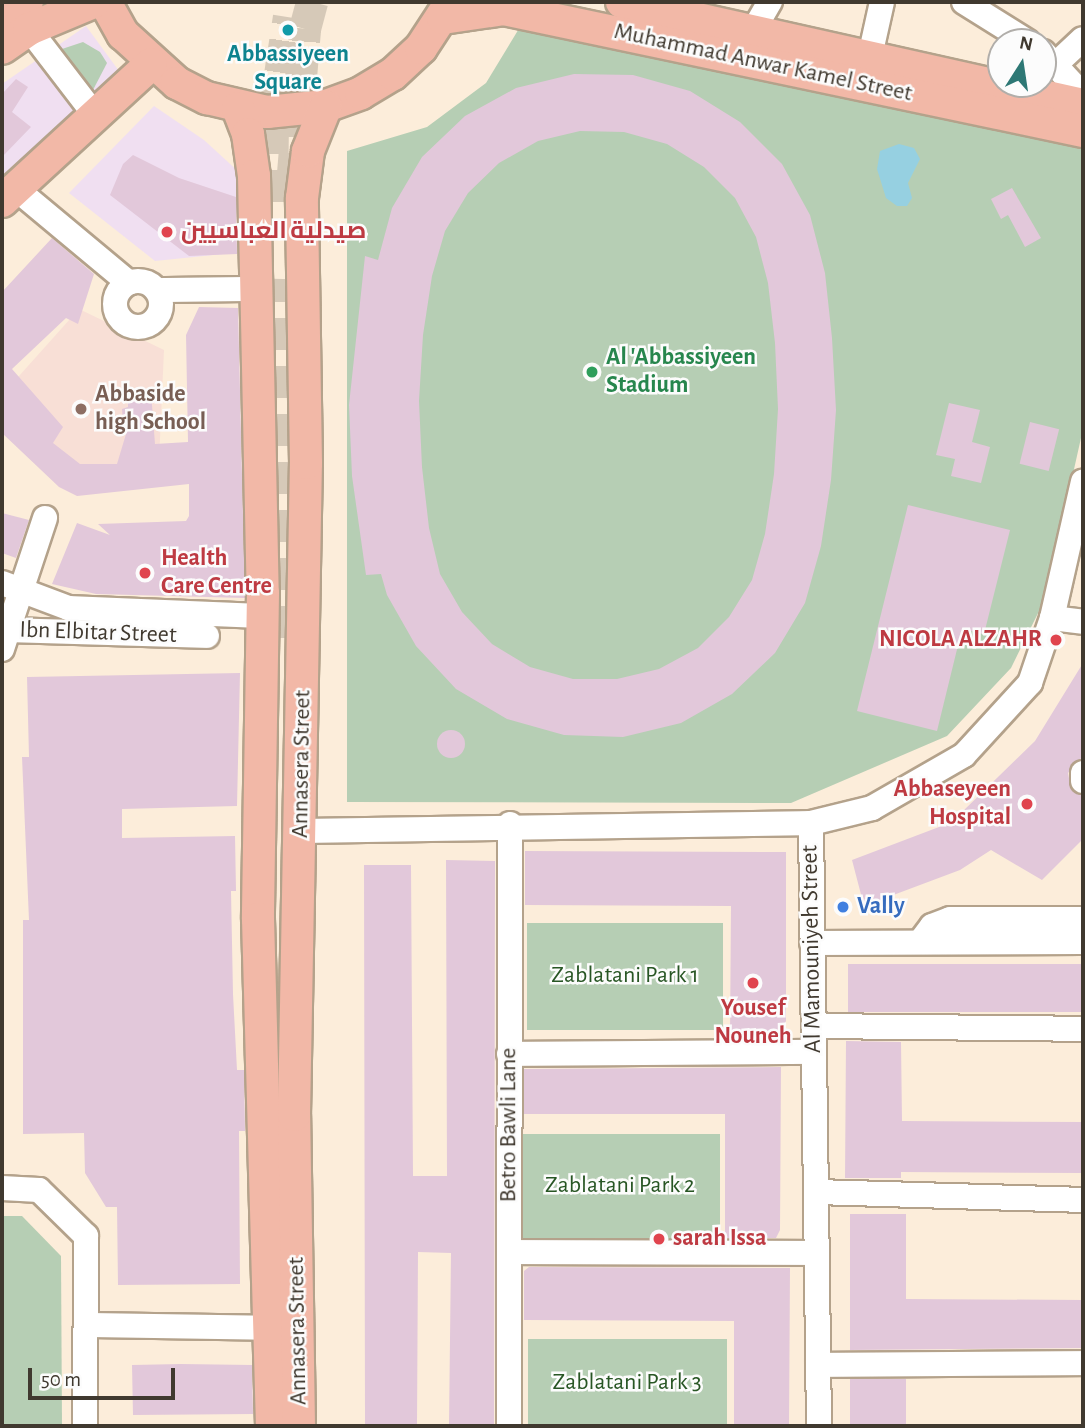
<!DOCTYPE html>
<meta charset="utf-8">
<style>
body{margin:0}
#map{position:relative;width:1085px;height:1428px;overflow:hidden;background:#fcedda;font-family:"Alegreya Sans",Cairo,sans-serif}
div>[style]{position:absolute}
.commercial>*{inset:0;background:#f0dff1}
.education>*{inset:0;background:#f8dfd6}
.green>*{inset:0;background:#b6ceb4;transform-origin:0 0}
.water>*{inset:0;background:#96d0e1}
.building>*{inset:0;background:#e2c8da;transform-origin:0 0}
.round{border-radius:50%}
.major-tunnel>*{height:32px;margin-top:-16px;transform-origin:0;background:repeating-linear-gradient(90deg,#d6c9b8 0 32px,transparent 0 48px)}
.roads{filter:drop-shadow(2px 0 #b4a28b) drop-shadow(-2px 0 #b4a28b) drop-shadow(0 2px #b4a28b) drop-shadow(0 -2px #b4a28b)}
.minor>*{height:24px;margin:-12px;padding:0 12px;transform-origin:12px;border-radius:12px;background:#fff}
.minor>.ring{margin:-12px;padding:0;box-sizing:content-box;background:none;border:24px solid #fff;border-radius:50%}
.major>*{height:32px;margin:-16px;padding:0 16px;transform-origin:16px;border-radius:16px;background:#f2b8a7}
.dots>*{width:19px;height:19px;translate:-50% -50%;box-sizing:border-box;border:4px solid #fcfcfc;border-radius:50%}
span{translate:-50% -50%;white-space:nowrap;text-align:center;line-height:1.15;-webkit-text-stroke:5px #fcfcfc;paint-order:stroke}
.culture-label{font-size:24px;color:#0d838f;font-weight:700}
.street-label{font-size:24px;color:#40392f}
.health-label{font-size:24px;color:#be3a42;font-weight:700}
.left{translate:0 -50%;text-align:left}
.right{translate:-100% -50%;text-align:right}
.leisure-label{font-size:24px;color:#27864d;font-weight:700}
.education-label{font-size:24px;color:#785e54;font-weight:700}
.shop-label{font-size:24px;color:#366cbe;font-weight:700}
.park-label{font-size:24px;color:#285624}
.frame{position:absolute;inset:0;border:4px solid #40392f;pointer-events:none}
.north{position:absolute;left:987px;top:28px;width:70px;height:70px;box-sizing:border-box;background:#fcfcfc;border:2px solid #b1aeaa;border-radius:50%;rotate:12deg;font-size:19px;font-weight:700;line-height:28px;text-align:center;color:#40392f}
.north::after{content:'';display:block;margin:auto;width:24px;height:32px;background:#2e7875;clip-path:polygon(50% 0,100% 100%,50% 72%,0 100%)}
.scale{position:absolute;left:28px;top:1368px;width:147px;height:32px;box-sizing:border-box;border:4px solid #40392f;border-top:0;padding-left:9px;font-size:21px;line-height:24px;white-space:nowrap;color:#40392f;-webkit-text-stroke:5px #fcfcfc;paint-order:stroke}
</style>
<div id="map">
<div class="commercial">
<i style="clip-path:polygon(86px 26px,119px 71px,2px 187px,2px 84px)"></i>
<i style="clip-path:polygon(154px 106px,204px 140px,240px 173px,233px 253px,155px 261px,69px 193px)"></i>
</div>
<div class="education">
<i style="clip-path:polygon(79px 309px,164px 350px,158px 483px,69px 490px,2px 422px,2px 395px)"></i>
</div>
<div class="green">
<i style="clip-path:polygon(523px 22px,1083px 141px,1083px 429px,1045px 599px,1011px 668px,947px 736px,791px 803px,347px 802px,347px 151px,427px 127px,486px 83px)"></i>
<i style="clip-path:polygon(83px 42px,100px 52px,107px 63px,93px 90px,56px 51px)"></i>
<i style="left:527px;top:923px;width:196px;height:107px"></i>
<i style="left:519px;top:1134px;width:201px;height:105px"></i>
<i style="clip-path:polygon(2px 1216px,22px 1216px,61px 1256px,62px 1426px,2px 1426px)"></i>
<i style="left:528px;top:1339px;width:199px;height:87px"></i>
</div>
<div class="water">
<i style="clip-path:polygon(899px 144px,914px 148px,920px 159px,908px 183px,912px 198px,907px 206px,897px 206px,886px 198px,877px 169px,880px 151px)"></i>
</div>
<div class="building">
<i style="clip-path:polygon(evenodd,574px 74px,633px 75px,690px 91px,740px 122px,782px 164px,810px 215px,825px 273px,832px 338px,836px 410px,831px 480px,821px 546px,805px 603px,775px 653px,732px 694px,681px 723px,623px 737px,564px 735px,507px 719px,456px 689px,416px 646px,387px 595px,381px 574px,366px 575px,352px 476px,349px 405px,365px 256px,378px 260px,392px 208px,422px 157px,465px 116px,516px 88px,574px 74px,580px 131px,624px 132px,667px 144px,704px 167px,735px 198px,756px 237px,768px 283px,775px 343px,778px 409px,774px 474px,765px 534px,752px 580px,729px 617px,698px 648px,659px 669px,617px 679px,573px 679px,530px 667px,492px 644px,462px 612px,440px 574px,429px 528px,422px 467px,419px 401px,423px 335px,432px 276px,445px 231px,468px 193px,499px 163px,538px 141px,580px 131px)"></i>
<i style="clip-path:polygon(16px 79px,28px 87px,12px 112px,31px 127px,2px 157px,2px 94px)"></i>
<i style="clip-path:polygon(133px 155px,179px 178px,236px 197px,237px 254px,189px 256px,110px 195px,123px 164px)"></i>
<i style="clip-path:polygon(1012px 188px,1041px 238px,1025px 247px,1008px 215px,1001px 219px,991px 199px)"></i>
<i style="clip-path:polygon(52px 238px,94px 274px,78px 324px,66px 318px,12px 369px,63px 427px,53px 443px,80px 464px,117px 464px,129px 424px,123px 424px,122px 409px,128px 407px,128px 393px,151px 392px,155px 444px,188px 442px,186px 335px,199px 307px,238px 308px,245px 598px,96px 594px,52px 584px,77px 523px,110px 535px,98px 524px,186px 521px,189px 516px,189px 484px,77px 496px,59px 487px,2px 433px,2px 292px)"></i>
<i style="clip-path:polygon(949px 403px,980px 410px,972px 442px,990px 447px,981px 483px,951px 476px,955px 459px,936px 455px)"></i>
<i style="left:1030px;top:422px;width:30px;height:43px;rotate:14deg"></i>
<i style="clip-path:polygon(908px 505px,1010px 530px,984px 634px,962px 629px,937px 731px,857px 711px)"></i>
<i style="clip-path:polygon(2px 513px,29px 520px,16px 558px,2px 553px)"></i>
<i style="clip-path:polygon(1083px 663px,1083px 756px,1068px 773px,1071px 789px,1083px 796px,1083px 839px,1042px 880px,991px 850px,960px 870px,864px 906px,852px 860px,939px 827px,962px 812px,1035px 741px)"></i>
<i style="clip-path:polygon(240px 673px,237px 806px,122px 809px,122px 838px,235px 836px,236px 891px,231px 891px,233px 994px,237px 1070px,244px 1070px,245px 1131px,239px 1131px,240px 1284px,118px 1285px,117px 1207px,106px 1207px,85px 1173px,84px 1133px,23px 1134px,23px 920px,29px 920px,22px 757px,29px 757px,27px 677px)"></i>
<i class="round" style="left:437px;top:730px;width:28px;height:28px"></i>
<i style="clip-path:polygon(525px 851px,786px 852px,786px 1021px,777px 1037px,730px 1038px,731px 906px,525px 905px)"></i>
<i style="clip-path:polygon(446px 860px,495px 861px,494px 1426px,449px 1426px,451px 1253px,418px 1252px,417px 1426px,365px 1426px,364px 865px,411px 865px,413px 1176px,447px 1176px)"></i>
<i style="left:848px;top:964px;width:235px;height:48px"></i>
<i style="clip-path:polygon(846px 1041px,901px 1042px,902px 1121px,1083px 1122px,1083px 1173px,901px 1172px,901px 1178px,845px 1178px)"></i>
<i style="clip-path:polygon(781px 1067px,780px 1230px,776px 1238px,725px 1238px,725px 1114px,524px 1114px,524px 1069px)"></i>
<i style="clip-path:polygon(850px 1214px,906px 1214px,906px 1299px,1083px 1300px,1083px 1348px,850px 1350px)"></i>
<i style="clip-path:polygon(529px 1267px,790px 1268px,789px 1426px,734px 1426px,734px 1321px,524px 1320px,524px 1271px)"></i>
<i style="clip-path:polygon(181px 1364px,252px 1365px,253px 1414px,133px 1415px,132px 1365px)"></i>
<i style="left:906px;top:1379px;width:47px;height:56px;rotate:90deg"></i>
</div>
<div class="major-tunnel">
<i style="left:292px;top:185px;width:157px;rotate:-85.2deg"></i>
<i style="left:305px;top:29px;width:28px;rotate:-75deg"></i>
<i style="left:272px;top:202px;width:82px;rotate:-89.3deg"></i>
<i style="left:273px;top:120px;width:104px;rotate:-81.2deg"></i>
<i style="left:280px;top:638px;width:359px;rotate:-88.6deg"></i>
</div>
<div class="roads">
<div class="minor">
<i style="left:964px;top:2px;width:75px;rotate:32deg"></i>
<i style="left:29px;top:29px;width:108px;rotate:52.5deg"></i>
<i style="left:753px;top:31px;width:34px;rotate:-60deg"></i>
<i style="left:1043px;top:52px;width:59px;rotate:47.1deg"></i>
<i style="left:870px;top:56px;width:55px;rotate:-77.5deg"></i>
<i style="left:1057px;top:63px;width:35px;rotate:-43deg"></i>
<i style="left:15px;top:188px;width:148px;rotate:39.8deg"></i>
<i class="ring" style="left:115px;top:281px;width:22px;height:22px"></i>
<i style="left:157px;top:290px;width:98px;rotate:-0.6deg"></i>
<i style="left:2px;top:583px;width:71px;rotate:20.7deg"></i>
<i style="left:68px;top:608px;width:193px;rotate:2.4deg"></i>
<i style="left:1052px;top:618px;width:31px;rotate:7deg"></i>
<i style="left:8px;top:630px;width:118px;rotate:-71.7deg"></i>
<i style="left:2px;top:649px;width:20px;rotate:-72deg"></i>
<i style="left:8px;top:630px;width:199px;rotate:1.7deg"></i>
<i style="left:1083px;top:773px;width:8px;rotate:90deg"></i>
<i style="left:811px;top:823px;width:603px;rotate:89.24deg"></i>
<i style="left:302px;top:831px;width:509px;rotate:-0.9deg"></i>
<i style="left:811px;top:823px;width:63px;rotate:-13.8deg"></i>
<i style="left:872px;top:808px;width:106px;rotate:-29.9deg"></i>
<i style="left:964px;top:755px;width:98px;rotate:-47.5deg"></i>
<i style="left:1030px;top:683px;width:69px;rotate:-71.3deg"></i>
<i style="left:1052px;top:618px;width:140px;rotate:-77.2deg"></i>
<i style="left:920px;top:942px;width:20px;rotate:-53deg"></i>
<i style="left:932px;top:926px;width:19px;rotate:-21deg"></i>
<i style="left:950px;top:919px;width:133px"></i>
<i style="left:812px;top:943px;width:271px;rotate:-0.2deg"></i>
<i style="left:814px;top:1026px;width:269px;rotate:0.6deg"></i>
<i style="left:509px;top:1054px;width:305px;rotate:-0.4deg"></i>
<i style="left:2px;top:1188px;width:37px;rotate:3deg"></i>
<i style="left:39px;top:1190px;width:66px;rotate:44.4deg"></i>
<i style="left:86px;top:1236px;width:190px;rotate:90.3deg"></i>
<i style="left:816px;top:1192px;width:267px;rotate:1.7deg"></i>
<i style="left:509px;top:1252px;width:308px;rotate:0.2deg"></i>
<i style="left:86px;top:1325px;width:184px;rotate:0.9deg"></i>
<i style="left:818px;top:1365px;width:265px;rotate:-0.4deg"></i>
<i style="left:509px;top:1426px;width:602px;rotate:-89.9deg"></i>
</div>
<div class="major">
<i style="left:105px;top:2px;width:37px;rotate:61deg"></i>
<i style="left:123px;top:34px;width:73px;rotate:42.2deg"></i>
<i style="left:177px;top:83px;width:34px;rotate:27deg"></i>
<i style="left:207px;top:98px;width:62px;rotate:13.1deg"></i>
<i style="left:267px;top:112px;width:59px;rotate:-5.8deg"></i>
<i style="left:326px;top:106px;width:37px;rotate:-20deg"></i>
<i style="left:361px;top:93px;width:37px;rotate:-31deg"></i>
<i style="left:393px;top:74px;width:38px;rotate:-43deg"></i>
<i style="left:421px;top:48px;width:55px;rotate:-56.9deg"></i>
<i style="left:622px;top:2px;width:472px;rotate:12.6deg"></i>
<i style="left:443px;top:18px;width:62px;rotate:-8.4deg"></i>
<i style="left:504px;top:9px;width:592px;rotate:11.9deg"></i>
<i style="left:2px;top:21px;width:31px;rotate:-37deg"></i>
<i style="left:2px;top:48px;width:33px;rotate:-35deg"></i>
<i style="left:29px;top:29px;width:70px;rotate:-22.6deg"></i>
<i style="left:238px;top:108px;width:28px;rotate:69deg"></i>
<i style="left:248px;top:134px;width:42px;rotate:81.9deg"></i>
<i style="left:254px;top:176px;width:417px;rotate:88.8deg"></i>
<i style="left:263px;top:593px;width:326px;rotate:90.9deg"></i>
<i style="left:258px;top:919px;width:507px;rotate:88.42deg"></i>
<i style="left:2px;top:201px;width:202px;rotate:-42.6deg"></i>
<i style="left:299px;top:1426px;width:311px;rotate:-90.9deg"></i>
<i style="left:294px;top:1115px;width:652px;rotate:-88.95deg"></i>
<i style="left:306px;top:463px;width:265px;rotate:-90.9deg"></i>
<i style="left:302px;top:198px;width:47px;rotate:-82.7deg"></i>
<i style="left:308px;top:151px;width:48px;rotate:-68.2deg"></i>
</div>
</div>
<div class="dots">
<i style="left:288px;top:30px;background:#0f9aa8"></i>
<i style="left:167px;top:232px;background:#e0444e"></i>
<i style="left:592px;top:372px;background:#2e9e5b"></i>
<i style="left:81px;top:409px;background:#8d6e63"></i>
<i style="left:145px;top:573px;background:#e0444e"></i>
<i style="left:1056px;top:640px;background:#e0444e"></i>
<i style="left:1027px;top:804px;background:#e0444e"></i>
<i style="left:843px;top:907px;background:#3f7fe0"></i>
<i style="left:753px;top:983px;background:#e0444e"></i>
<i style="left:659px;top:1239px;background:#e0444e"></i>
</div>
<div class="culture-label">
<span style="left:288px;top:69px">Abbassiyeen<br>Square</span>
</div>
<div class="street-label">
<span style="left:763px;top:63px;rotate:12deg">Muhammad Anwar Kamel Street</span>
<span style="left:98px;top:633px;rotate:2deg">Ibn Elbitar Street</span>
<span style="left:302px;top:764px;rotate:-89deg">Annasera Street</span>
<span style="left:812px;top:949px;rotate:-91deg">Al Mamouniyeh Street</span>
<span style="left:509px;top:1125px;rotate:-90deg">Betro Bawli Lane</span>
<span style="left:298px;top:1331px;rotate:-91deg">Annasera Street</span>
</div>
<div class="health-label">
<span class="left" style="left:181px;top:232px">صيدلية العباسيين</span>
<span class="left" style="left:161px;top:573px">Health<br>Care Centre</span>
<span class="right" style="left:1042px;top:640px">NICOLA ALZAHR</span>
<span class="right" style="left:1011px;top:804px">Abbaseyeen<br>Hospital</span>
<span style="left:753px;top:1023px">Yousef<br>Nouneh</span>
<span class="left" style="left:673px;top:1239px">sarah Issa</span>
</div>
<div class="leisure-label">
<span class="left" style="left:606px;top:372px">Al 'Abbassiyeen<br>Stadium</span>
</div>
<div class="education-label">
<span class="left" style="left:95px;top:409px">Abbaside<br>high School</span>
</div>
<div class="shop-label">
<span class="left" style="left:857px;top:907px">Vally</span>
</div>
<div class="park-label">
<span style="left:625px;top:976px">Zablatani Park 1</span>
<span style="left:620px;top:1186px">Zablatani Park 2</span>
<span style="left:627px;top:1383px">Zablatani Park 3</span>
</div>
<div class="frame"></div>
<div class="north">N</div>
<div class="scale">50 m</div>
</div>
